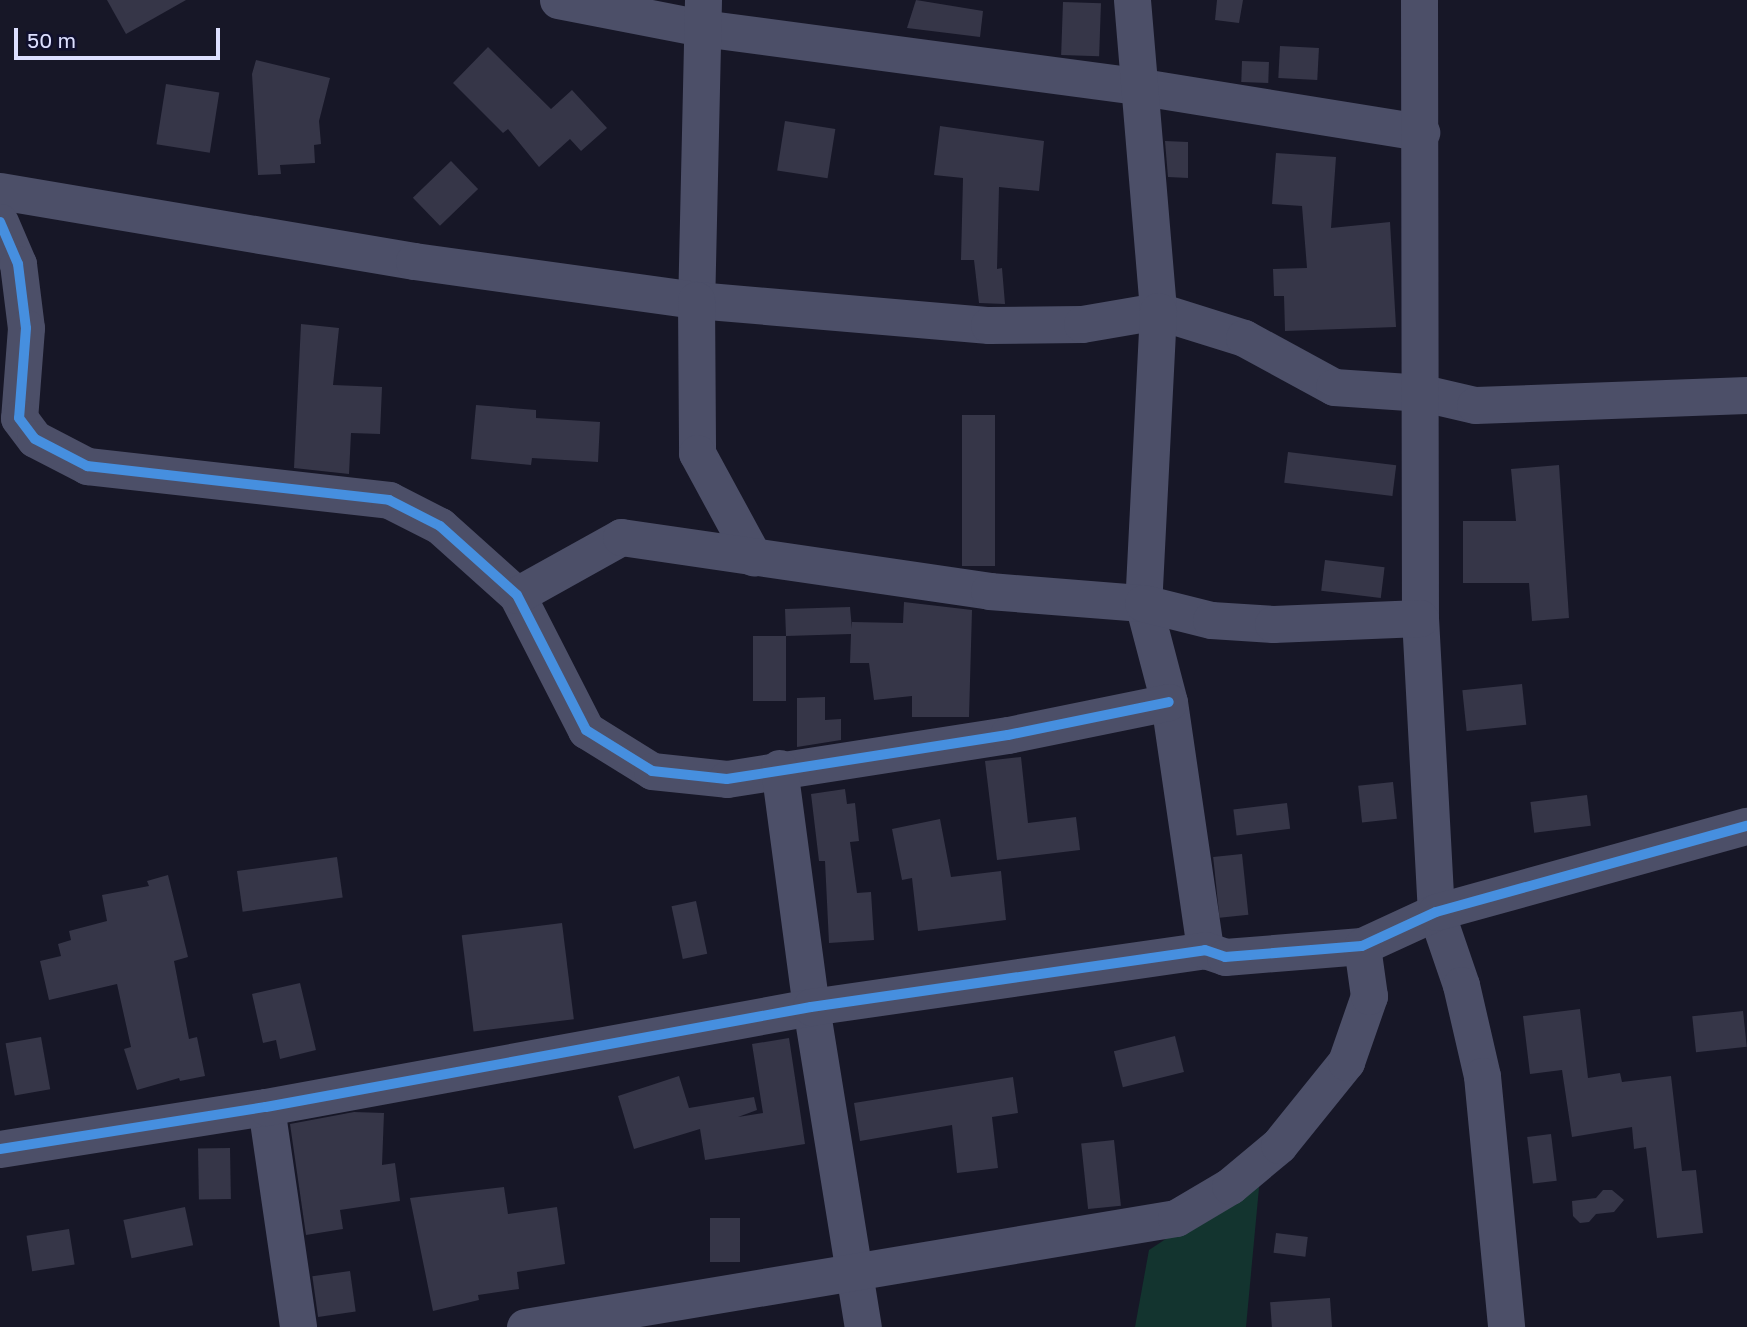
<!DOCTYPE html>
<style>
body{margin:0}
#map{position:relative;width:1747px;height:1327px;overflow:hidden;background:#171727;font-family:"Golos Text",sans-serif}
div>[style]{position:absolute}
.green>*{inset:0;background:#13342f}
.building>*{inset:0;background:#363648;transform-origin:0 0}
.minor>*{height:37px;margin:-18.5px;padding:0 18.5px;transform-origin:18.5px;border-radius:18.5px;background:#4c4f68}
.cycleway>*{height:10px;margin:-5px;padding:0 5px;transform-origin:5px;border-radius:5px;background:#468fdf}
span{translate:-50% -50%;white-space:nowrap;text-align:center;line-height:1.15;-webkit-text-stroke:5px #10102e;paint-order:stroke}
.scale{position:absolute;left:14px;top:28px;width:206px;height:32px;box-sizing:border-box;border:4px solid #dde0ff;border-top:0;padding-left:9px;font-size:21px;line-height:24px;white-space:nowrap;color:#dde0ff;-webkit-text-stroke:5px #10102e;paint-order:stroke}
</style>
<div id="map">
<div class="green">
<i style="clip-path:polygon(1260px 1177px,1246px 1327px,1135px 1327px,1149px 1250px)"></i>
</div>
<div class="building">
<i style="clip-path:polygon(107px 0,186px 0,126px 34px)"></i>
<i style="clip-path:polygon(916px 0,983px 11px,980px 37px,907px 28px)"></i>
<i style="clip-path:polygon(1217px 0,1243px 0,1239px 23px,1215px 20px)"></i>
<i style="left:1063px;top:2px;width:38px;height:53px;rotate:2deg"></i>
<i style="left:1280px;top:46px;width:39px;height:32px;rotate:3deg"></i>
<i style="clip-path:polygon(488px 47px,551px 109px,572px 90px,607px 128px,581px 151px,570px 139px,539px 167px,508px 129px,503px 133px,453px 83px)"></i>
<i style="clip-path:polygon(256px 60px,330px 78px,319px 121px,321px 144px,314px 145px,315px 163px,280px 165px,281px 174px,258px 175px,252px 74px)"></i>
<i style="left:1242px;top:61px;width:27px;height:21px;rotate:2deg"></i>
<i style="left:166px;top:84px;width:54px;height:61px;rotate:9deg"></i>
<i style="left:785px;top:121px;width:51px;height:50px;rotate:9deg"></i>
<i style="clip-path:polygon(940px 126px,1044px 141px,1039px 191px,999px 187px,997px 269px,1002px 268px,1005px 304px,979px 303px,974px 260px,961px 260px,963px 178px,934px 175px)"></i>
<i style="clip-path:polygon(1165px 141px,1188px 142px,1188px 178px,1168px 177px)"></i>
<i style="clip-path:polygon(1276px 153px,1336px 157px,1331px 228px,1390px 222px,1396px 327px,1285px 331px,1284px 296px,1274px 296px,1273px 269px,1307px 268px,1302px 206px,1272px 204px)"></i>
<i style="left:451px;top:161px;width:39px;height:53px;rotate:46deg"></i>
<i style="clip-path:polygon(301px 324px,339px 328px,333px 385px,382px 387px,380px 434px,351px 433px,349px 474px,294px 468px)"></i>
<i style="clip-path:polygon(476px 405px,536px 410px,536px 418px,600px 422px,598px 462px,532px 458px,531px 465px,471px 459px)"></i>
<i style="left:962px;top:415px;width:33px;height:151px"></i>
<i style="left:1288px;top:452px;width:109px;height:31px;rotate:7deg"></i>
<i style="clip-path:polygon(1559px 465px,1569px 618px,1532px 621px,1529px 583px,1463px 583px,1463px 521px,1516px 521px,1511px 469px)"></i>
<i style="left:1325px;top:560px;width:60px;height:31px;rotate:7deg"></i>
<i style="clip-path:polygon(904px 602px,972px 610px,969px 717px,912px 717px,912px 696px,874px 700px,869px 663px,850px 663px,851px 634px,786px 636px,785px 609px,850px 607px,852px 629px,852px 622px,903px 623px)"></i>
<i style="left:753px;top:636px;width:33px;height:65px"></i>
<i style="left:1522px;top:684px;width:41px;height:60px;rotate:84deg"></i>
<i style="clip-path:polygon(825px 697px,825px 720px,841px 719px,841px 740px,797px 747px,797px 698px)"></i>
<i style="clip-path:polygon(1021px 757px,1028px 823px,1076px 817px,1080px 850px,997px 860px,985px 761px)"></i>
<i style="left:1393px;top:782px;width:37px;height:35px;rotate:84deg"></i>
<i style="clip-path:polygon(845px 789px,847px 804px,855px 803px,859px 841px,850px 842px,857px 893px,871px 892px,874px 940px,829px 943px,825px 861px,819px 861px,811px 794px)"></i>
<i style="left:1587px;top:795px;width:31px;height:57px;rotate:83deg"></i>
<i style="left:1287px;top:803px;width:26px;height:54px;rotate:83deg"></i>
<i style="clip-path:polygon(940px 819px,951px 877px,1001px 871px,1006px 920px,918px 931px,912px 878px,902px 880px,892px 829px)"></i>
<i style="left:1242px;top:854px;width:61px;height:29px;rotate:84deg"></i>
<i style="left:337px;top:857px;width:41px;height:101px;rotate:82deg"></i>
<i style="clip-path:polygon(168px 875px,188px 957px,174px 961px,189px 1039px,197px 1037px,205px 1076px,180px 1081px,179px 1078px,137px 1090px,124px 1049px,131px 1047px,117px 984px,49px 1000px,40px 961px,61px 956px,58px 944px,71px 940px,69px 931px,107px 921px,102px 895px,149px 886px,147px 881px)"></i>
<i style="left:696px;top:901px;width:54px;height:25px;rotate:78deg"></i>
<i style="left:562px;top:923px;width:97px;height:101px;rotate:83deg"></i>
<i style="clip-path:polygon(300px 983px,316px 1050px,280px 1059px,276px 1040px,263px 1043px,252px 994px)"></i>
<i style="clip-path:polygon(1580px 1009px,1588px 1078px,1620px 1073px,1622px 1082px,1671px 1076px,1682px 1171px,1696px 1170px,1703px 1233px,1657px 1238px,1646px 1147px,1634px 1149px,1632px 1127px,1572px 1137px,1562px 1070px,1530px 1074px,1523px 1016px)"></i>
<i style="left:1743px;top:1011px;width:36px;height:51px;rotate:84deg"></i>
<i style="left:1175px;top:1036px;width:37px;height:63px;rotate:76deg"></i>
<i style="left:41px;top:1037px;width:53px;height:36px;rotate:80deg"></i>
<i style="clip-path:polygon(789px 1038px,805px 1144px,705px 1160px,700px 1129px,634px 1149px,618px 1096px,679px 1076px,689px 1108px,754px 1097px,757px 1110px,738px 1117px,763px 1113px,752px 1044px)"></i>
<i style="clip-path:polygon(1013px 1077px,1018px 1113px,992px 1117px,998px 1168px,957px 1173px,952px 1125px,860px 1141px,854px 1103px)"></i>
<i style="clip-path:polygon(354px 1112px,384px 1113px,382px 1165px,395px 1163px,400px 1201px,340px 1210px,343px 1229px,306px 1235px,290px 1124px)"></i>
<i style="left:1551px;top:1134px;width:47px;height:24px;rotate:83deg"></i>
<i style="left:1114px;top:1140px;width:66px;height:33px;rotate:84deg"></i>
<i style="left:230px;top:1148px;width:51px;height:32px;rotate:89deg"></i>
<i style="clip-path:polygon(504px 1187px,508px 1214px,557px 1207px,565px 1264px,517px 1272px,519px 1289px,478px 1295px,479px 1300px,433px 1311px,410px 1198px)"></i>
<i style="clip-path:polygon(1603px 1190px,1612px 1190px,1624px 1200px,1614px 1212px,1596px 1214px,1589px 1222px,1580px 1223px,1573px 1216px,1572px 1201px,1596px 1198px)"></i>
<i style="left:185px;top:1207px;width:39px;height:63px;rotate:78deg"></i>
<i style="left:710px;top:1218px;width:30px;height:44px"></i>
<i style="left:69px;top:1229px;width:36px;height:43px;rotate:81deg"></i>
<i style="left:1276px;top:1233px;width:32px;height:20px;rotate:7deg"></i>
<i style="left:350px;top:1271px;width:41px;height:38px;rotate:82deg"></i>
<i style="left:1330px;top:1298px;width:29px;height:60px;rotate:86deg"></i>
</div>
<div class="minor">
<i style="left:558px;top:0;width:147px;rotate:11deg"></i>
<i style="left:702px;top:28px;width:444px;rotate:7.6deg"></i>
<i style="left:1142px;top:87px;width:283px;rotate:9.2deg"></i>
<i style="left:703px;top:0;width:300px;rotate:91.3deg"></i>
<i style="left:696px;top:300px;width:294px;rotate:4.9deg"></i>
<i style="left:989px;top:325px;width:93px;rotate:-0.6deg"></i>
<i style="left:1082px;top:324px;width:77px;rotate:-9.7deg"></i>
<i style="left:1158px;top:311px;width:90px;rotate:17.4deg"></i>
<i style="left:1244px;top:338px;width:102px;rotate:28.6deg"></i>
<i style="left:1334px;top:387px;width:89px;rotate:3.9deg"></i>
<i style="left:1423px;top:393px;width:53px;rotate:13deg"></i>
<i style="left:1475px;top:405px;width:272px;rotate:-2.1deg"></i>
<i style="left:1132px;top:0;width:312px;rotate:85.2deg"></i>
<i style="left:1158px;top:311px;width:292px;rotate:92.9deg"></i>
<i style="left:1143px;top:603px;width:102px;rotate:75.3deg"></i>
<i style="left:1169px;top:702px;width:251px;rotate:81.7deg"></i>
<i style="left:1419px;top:0;width:618px;rotate:89.91deg"></i>
<i style="left:1420px;top:618px;width:294px;rotate:86.9deg"></i>
<i style="left:1436px;top:912px;width:77px;rotate:71.1deg"></i>
<i style="left:1461px;top:985px;width:93px;rotate:77deg"></i>
<i style="left:1482px;top:1076px;width:252px;rotate:84.5deg"></i>
<i style="left:0;top:191px;width:420px;rotate:9.6deg"></i>
<i style="left:414px;top:261px;width:285px;rotate:7.9deg"></i>
<i style="left:696px;top:300px;width:153px;rotate:89.6deg"></i>
<i style="left:697px;top:453px;width:119px;rotate:61.5deg"></i>
<i style="left:0;top:222px;width:46px;rotate:66.8deg"></i>
<i style="left:18px;top:264px;width:64px;rotate:82.9deg"></i>
<i style="left:26px;top:328px;width:90px;rotate:94.4deg"></i>
<i style="left:19px;top:418px;width:26px;rotate:53deg"></i>
<i style="left:35px;top:439px;width:59px;rotate:27.4deg"></i>
<i style="left:87px;top:466px;width:304px;rotate:6.4deg"></i>
<i style="left:389px;top:500px;width:57px;rotate:27deg"></i>
<i style="left:440px;top:526px;width:103px;rotate:41.9deg"></i>
<i style="left:517px;top:595px;width:152px;rotate:62.9deg"></i>
<i style="left:586px;top:730px;width:78px;rotate:31.8deg"></i>
<i style="left:652px;top:771px;width:75px;rotate:6.1deg"></i>
<i style="left:727px;top:779px;width:284px;rotate:-8.9deg"></i>
<i style="left:1008px;top:735px;width:164px;rotate:-11.6deg"></i>
<i style="left:517px;top:595px;width:119px;rotate:-29.1deg"></i>
<i style="left:621px;top:537px;width:372px;rotate:8.3deg"></i>
<i style="left:989px;top:591px;width:154px;rotate:4.5deg"></i>
<i style="left:1143px;top:603px;width:70px;rotate:14deg"></i>
<i style="left:1211px;top:620px;width:62px;rotate:3.7deg"></i>
<i style="left:1273px;top:624px;width:147px;rotate:-2.3deg"></i>
<i style="left:779px;top:768px;width:241px;rotate:82.4deg"></i>
<i style="left:811px;top:1007px;width:324px;rotate:80.8deg"></i>
<i style="left:266px;top:1107px;width:222px;rotate:81.7deg"></i>
<i style="left:0;top:1149px;width:269px;rotate:-9deg"></i>
<i style="left:266px;top:1107px;width:554px;rotate:-10.4deg"></i>
<i style="left:811px;top:1007px;width:398px;rotate:-8.2deg"></i>
<i style="left:1205px;top:950px;width:21px;rotate:19deg"></i>
<i style="left:1225px;top:957px;width:137px;rotate:-4.6deg"></i>
<i style="left:1362px;top:946px;width:81px;rotate:-24.7deg"></i>
<i style="left:1436px;top:912px;width:323px;rotate:-15.5deg"></i>
<i style="left:525px;top:1327px;width:660px;rotate:-9.51deg"></i>
<i style="left:1176px;top:1218px;width:63px;rotate:-30.7deg"></i>
<i style="left:1230px;top:1186px;width:64px;rotate:-39.9deg"></i>
<i style="left:1279px;top:1145px;width:107px;rotate:-51.1deg"></i>
<i style="left:1346px;top:1062px;width:70px;rotate:-70.8deg"></i>
<i style="left:1369px;top:996px;width:50px;rotate:-98deg"></i>
</div>
<div class="cycleway">
<i style="left:0;top:222px;width:46px;rotate:66.8deg"></i>
<i style="left:18px;top:264px;width:64px;rotate:82.9deg"></i>
<i style="left:26px;top:328px;width:90px;rotate:94.4deg"></i>
<i style="left:19px;top:418px;width:26px;rotate:53deg"></i>
<i style="left:35px;top:439px;width:59px;rotate:27.4deg"></i>
<i style="left:87px;top:466px;width:304px;rotate:6.4deg"></i>
<i style="left:389px;top:500px;width:57px;rotate:27deg"></i>
<i style="left:440px;top:526px;width:103px;rotate:41.9deg"></i>
<i style="left:517px;top:595px;width:152px;rotate:62.9deg"></i>
<i style="left:586px;top:730px;width:78px;rotate:31.8deg"></i>
<i style="left:652px;top:771px;width:75px;rotate:6.1deg"></i>
<i style="left:727px;top:779px;width:284px;rotate:-8.9deg"></i>
<i style="left:1008px;top:735px;width:164px;rotate:-11.6deg"></i>
<i style="left:0;top:1149px;width:269px;rotate:-9deg"></i>
<i style="left:266px;top:1107px;width:554px;rotate:-10.4deg"></i>
<i style="left:811px;top:1007px;width:398px;rotate:-8.2deg"></i>
<i style="left:1205px;top:950px;width:21px;rotate:19deg"></i>
<i style="left:1225px;top:957px;width:137px;rotate:-4.6deg"></i>
<i style="left:1362px;top:946px;width:81px;rotate:-24.7deg"></i>
<i style="left:1436px;top:912px;width:323px;rotate:-15.5deg"></i>
</div>
<div class="scale">50 m</div>
</div>
